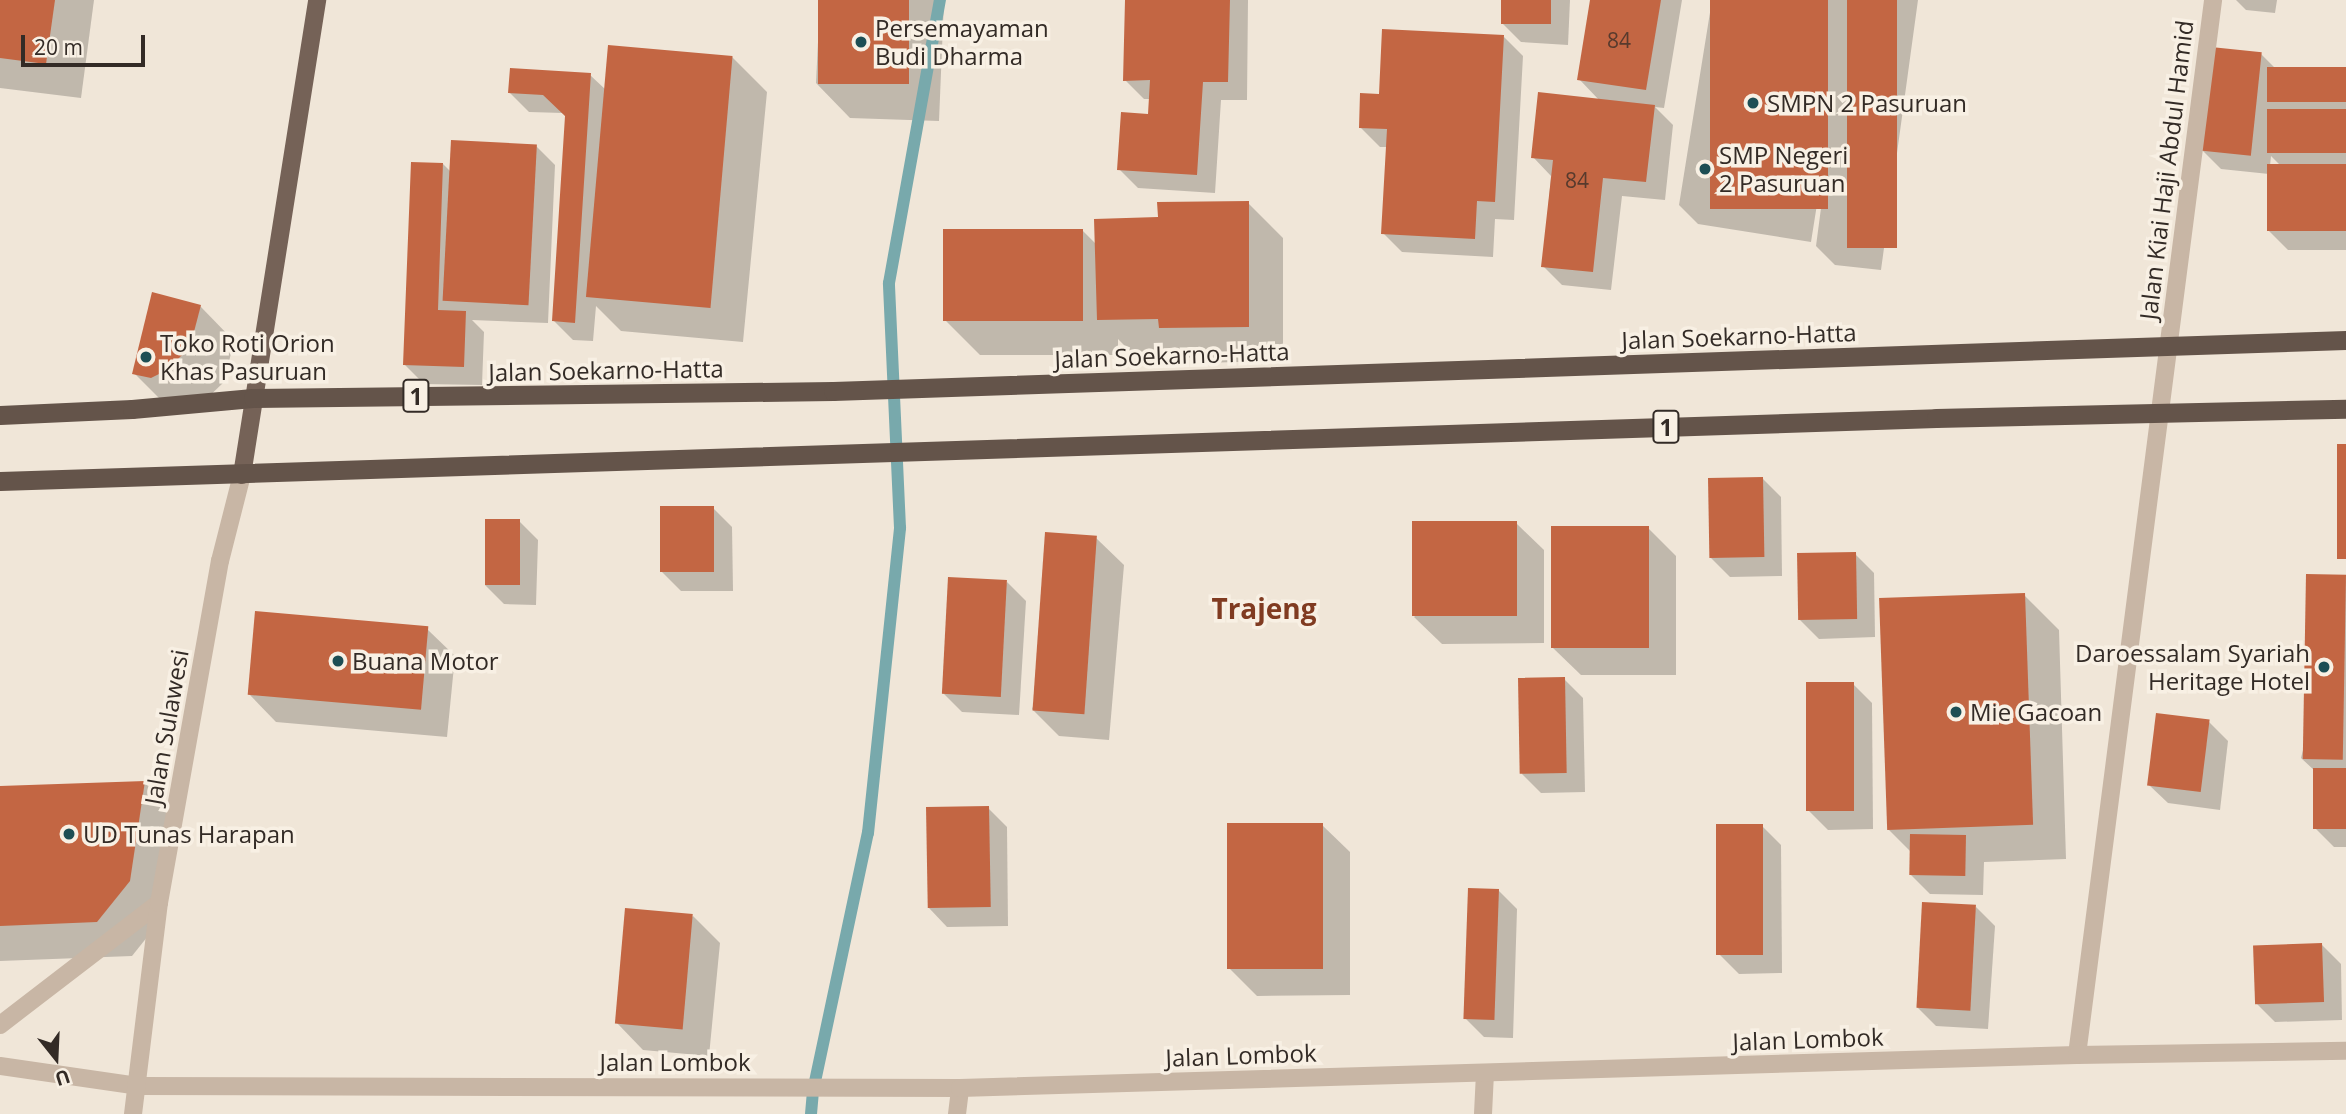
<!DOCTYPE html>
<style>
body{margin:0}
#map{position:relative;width:2346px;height:1114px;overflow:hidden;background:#f0e6d8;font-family:"Open Sans",sans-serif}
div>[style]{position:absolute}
.shadow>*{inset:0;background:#0003}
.stream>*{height:12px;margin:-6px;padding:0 6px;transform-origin:6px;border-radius:6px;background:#78a9ac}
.building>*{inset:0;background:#c36643;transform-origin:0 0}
.minor>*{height:18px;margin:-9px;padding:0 9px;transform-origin:9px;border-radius:9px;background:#c8b6a5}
.tertiary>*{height:18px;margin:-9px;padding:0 9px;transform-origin:9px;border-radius:9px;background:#c8b6a5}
.primary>*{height:18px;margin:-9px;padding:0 9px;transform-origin:9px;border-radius:9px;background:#756257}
.trunk>*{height:19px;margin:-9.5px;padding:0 9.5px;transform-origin:9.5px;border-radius:9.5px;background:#64544a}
.dots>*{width:19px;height:19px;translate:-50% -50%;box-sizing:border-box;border:4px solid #f8f0e4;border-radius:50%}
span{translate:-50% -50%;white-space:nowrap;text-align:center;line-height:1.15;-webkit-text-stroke:7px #f8f0e4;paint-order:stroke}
.number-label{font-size:21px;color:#573a2d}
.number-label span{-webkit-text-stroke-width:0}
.shield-label span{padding:2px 5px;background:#f8f0e4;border:2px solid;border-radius:5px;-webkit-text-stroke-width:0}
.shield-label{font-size:23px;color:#332b26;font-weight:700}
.poi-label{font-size:24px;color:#332b26}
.left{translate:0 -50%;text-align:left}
.right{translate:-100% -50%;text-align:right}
.street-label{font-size:24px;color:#332b26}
.quarter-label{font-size:28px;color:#803b21;font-weight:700}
.north{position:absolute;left:21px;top:1023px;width:70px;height:70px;-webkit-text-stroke:5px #f8f0e4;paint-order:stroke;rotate:162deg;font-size:19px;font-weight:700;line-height:28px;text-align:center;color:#332b26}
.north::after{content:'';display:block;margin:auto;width:24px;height:32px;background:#332b26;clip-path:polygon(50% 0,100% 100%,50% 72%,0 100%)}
.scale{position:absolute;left:21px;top:35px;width:124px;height:32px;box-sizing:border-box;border:4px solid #332b26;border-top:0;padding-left:9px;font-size:21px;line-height:24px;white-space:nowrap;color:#332b26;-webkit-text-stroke:5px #f8f0e4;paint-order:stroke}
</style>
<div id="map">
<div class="shadow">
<i style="clip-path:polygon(0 0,94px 0,81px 98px,0 88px)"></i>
<i style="clip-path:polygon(820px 0,944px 0,939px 121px,850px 118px,816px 83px)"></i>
<i style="clip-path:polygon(1126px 0,1248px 0,1247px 100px,1221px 100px,1215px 193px,1138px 188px,1119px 169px,1149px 115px,1150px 99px,1144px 99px,1125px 80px)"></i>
<i style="clip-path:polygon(1503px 0,1570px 0,1568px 45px,1521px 42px,1502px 23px)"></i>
<i style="clip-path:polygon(1592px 0,1682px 0,1664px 108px,1655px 107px,1673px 125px,1665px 200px,1622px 196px,1611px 290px,1562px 285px,1543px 266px,1551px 176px,1533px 157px,1600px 101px,1579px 79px)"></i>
<i style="clip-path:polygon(1712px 0,1918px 0,1881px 270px,1835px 265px,1816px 246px,1828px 155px,1825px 154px,1811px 242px,1698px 224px,1679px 205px)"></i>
<i style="clip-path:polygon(2236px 0,2277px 0,2275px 13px,2246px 10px)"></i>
<i style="clip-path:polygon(1504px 37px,1523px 56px,1514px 220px,1495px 219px,1493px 257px,1402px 252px,1383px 233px,1387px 147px,1380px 147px,1361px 128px,1380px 96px)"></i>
<i style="clip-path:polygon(evenodd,2261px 54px,2276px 69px,2346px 68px,2346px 250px,2288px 250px,2269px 231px,2269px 174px,2221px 169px,2202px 150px,2261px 54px,2271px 156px,2281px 166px,2270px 166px,2271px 156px)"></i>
<i style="clip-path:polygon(732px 57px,767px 92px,743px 342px,621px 331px,596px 306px,593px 341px,573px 340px,554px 321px,567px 117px,563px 113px,529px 112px,510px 93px,590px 75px,606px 90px)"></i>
<i style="clip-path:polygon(536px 146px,555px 165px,548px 323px,472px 320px,484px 332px,482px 385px,424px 384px,405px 365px,443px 164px,451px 172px)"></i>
<i style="clip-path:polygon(1248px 203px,1283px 238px,1283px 361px,1195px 363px,1185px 353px,1133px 354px,1118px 339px,1118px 355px,980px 355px,945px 320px,1082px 230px,1097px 245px,1159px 219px)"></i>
<i style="clip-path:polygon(200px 306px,234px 341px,224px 382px,201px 404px,169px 408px,134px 373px)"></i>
<i style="clip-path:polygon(1762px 478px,1781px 497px,1782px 576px,1730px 577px,1711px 558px)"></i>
<i style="clip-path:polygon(713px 508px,732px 527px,733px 591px,681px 591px,662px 572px)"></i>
<i style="clip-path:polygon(519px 521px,538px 540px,536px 605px,504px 604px,485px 585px)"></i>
<i style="clip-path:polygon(1516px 523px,1544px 550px,1544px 643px,1442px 644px,1414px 617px)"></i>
<i style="clip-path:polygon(1648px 528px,1676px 556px,1676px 675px,1581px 675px,1553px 648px)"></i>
<i style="clip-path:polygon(1096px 538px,1124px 565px,1109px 740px,1059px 736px,1032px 709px)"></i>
<i style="clip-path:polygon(1855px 554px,1874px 573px,1875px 637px,1819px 639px,1800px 620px)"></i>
<i style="clip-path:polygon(2346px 577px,2346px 847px,2334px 847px,2315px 828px,2315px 771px,2301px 758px)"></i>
<i style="clip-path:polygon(1007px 582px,1026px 601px,1019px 715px,962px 712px,943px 693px)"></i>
<i style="clip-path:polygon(2024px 595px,2059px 630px,2066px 859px,1984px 862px,1983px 895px,1930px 894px,1911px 875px,1912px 853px,1888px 829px)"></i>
<i style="clip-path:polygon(427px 629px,455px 656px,447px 737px,276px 722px,249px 694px)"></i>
<i style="clip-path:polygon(1564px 679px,1583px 698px,1585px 792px,1541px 793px,1522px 774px)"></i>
<i style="clip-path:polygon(1853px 684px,1872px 703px,1873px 829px,1828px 830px,1809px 811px)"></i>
<i style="clip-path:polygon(2209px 722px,2228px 741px,2220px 810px,2168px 803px,2149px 785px)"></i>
<i style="clip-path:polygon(144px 782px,179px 817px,164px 916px,132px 956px,0 961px,0 788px)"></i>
<i style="clip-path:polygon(988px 808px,1007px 827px,1008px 926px,947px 927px,929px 908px)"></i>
<i style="clip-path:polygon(1322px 825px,1350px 852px,1350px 995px,1257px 996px,1229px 968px)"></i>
<i style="clip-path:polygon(1762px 826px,1781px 845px,1782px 973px,1739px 974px,1720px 955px)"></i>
<i style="clip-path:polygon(1498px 890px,1517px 909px,1513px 1038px,1484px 1037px,1465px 1018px)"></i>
<i style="clip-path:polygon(1976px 907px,1995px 926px,1988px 1029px,1936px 1026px,1917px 1007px)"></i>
<i style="clip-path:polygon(693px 916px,720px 943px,709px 1056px,643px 1050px,616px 1022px)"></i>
<i style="clip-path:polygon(2322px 945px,2341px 964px,2342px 1020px,2275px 1022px,2256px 1003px)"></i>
</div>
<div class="stream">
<i style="left:811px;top:1114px;width:23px;rotate:-85deg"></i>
<i style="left:813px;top:1091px;width:264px;rotate:-78deg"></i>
<i style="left:868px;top:833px;width:307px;rotate:-84deg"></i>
<i style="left:900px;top:528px;width:245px;rotate:-92.6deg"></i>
<i style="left:889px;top:283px;width:288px;rotate:-79.8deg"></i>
</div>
<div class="building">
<i style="clip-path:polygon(0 0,55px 0,46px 64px,0 58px)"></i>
<i style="left:818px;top:0;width:91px;height:84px"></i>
<i style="clip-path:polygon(1125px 0,1230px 0,1228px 82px,1203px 82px,1197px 175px,1117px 170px,1121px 112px,1148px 114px,1150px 80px,1123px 81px)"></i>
<i style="left:1501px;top:0;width:50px;height:24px"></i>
<i style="clip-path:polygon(1590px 0,1661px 0,1646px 90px,1577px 80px)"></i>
<i style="left:1710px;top:0;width:118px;height:209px"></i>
<i style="left:1847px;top:0;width:50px;height:248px"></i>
<i style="clip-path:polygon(1382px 29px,1504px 35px,1495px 202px,1477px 201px,1475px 239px,1381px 234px,1387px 129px,1359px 128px,1360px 93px,1379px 94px)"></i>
<i style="left:608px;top:45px;width:125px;height:253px;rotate:5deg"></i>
<i style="left:2211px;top:47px;width:51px;height:104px;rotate:6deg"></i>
<i style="left:2267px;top:67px;width:79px;height:35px"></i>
<i style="clip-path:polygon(510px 68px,591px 73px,575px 323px,552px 321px,565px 116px,543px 95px,508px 93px)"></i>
<i style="clip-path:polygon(1538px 92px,1655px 105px,1646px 182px,1603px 178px,1593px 272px,1541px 267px,1553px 160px,1531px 158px)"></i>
<i style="left:2346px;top:109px;width:44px;height:79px;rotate:90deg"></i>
<i style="left:451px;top:140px;width:86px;height:161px;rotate:3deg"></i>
<i style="clip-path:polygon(411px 162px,443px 163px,438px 310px,466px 311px,464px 367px,403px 365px)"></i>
<i style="left:2267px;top:164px;width:79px;height:67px"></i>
<i style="clip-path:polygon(1249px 201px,1249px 327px,1159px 328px,1158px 319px,1097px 320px,1094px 219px,1158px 217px,1157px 202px)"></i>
<i style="left:943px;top:229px;width:140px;height:92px"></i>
<i style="clip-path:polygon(152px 292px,201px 305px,190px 347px,167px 370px,151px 378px,132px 374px)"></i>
<i style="left:2337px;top:444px;width:9px;height:115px"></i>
<i style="left:1763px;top:477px;width:80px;height:55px;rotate:89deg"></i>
<i style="left:660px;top:506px;width:54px;height:66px"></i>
<i style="left:485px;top:519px;width:35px;height:66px"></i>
<i style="left:1517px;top:521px;width:95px;height:105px;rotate:90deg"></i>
<i style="left:1649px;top:526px;width:122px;height:98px;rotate:90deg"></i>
<i style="left:1045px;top:532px;width:52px;height:179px;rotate:4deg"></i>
<i style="left:1856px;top:552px;width:67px;height:59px;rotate:89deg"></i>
<i style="left:2306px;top:574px;width:40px;height:185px;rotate:1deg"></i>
<i style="left:948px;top:577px;width:59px;height:117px;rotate:3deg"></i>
<i style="left:2025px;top:593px;width:232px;height:146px;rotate:88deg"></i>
<i style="left:255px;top:611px;width:174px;height:84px;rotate:5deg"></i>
<i style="left:1565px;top:677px;width:96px;height:47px;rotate:89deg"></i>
<i style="left:1854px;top:682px;width:129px;height:48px;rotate:90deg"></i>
<i style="left:2156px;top:713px;width:54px;height:73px;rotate:7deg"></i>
<i style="left:2346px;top:768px;width:61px;height:33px;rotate:90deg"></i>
<i style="clip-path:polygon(145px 781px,130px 881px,97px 922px,0 926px,0 786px)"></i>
<i style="left:989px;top:806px;width:101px;height:63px;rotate:89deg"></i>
<i style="left:1227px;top:823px;width:96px;height:146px"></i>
<i style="left:1716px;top:824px;width:47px;height:131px"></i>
<i style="left:1910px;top:834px;width:56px;height:41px;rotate:1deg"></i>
<i style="left:1468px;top:888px;width:31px;height:131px;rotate:2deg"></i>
<i style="left:1922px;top:902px;width:54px;height:106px;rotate:3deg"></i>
<i style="left:625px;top:908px;width:68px;height:116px;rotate:5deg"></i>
<i style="left:2322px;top:943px;width:59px;height:69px;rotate:88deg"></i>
</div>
<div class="minor">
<i style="left:0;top:1025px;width:200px;rotate:-37.5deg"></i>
<i style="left:0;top:1066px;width:139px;rotate:8.2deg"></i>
<i style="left:957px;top:1114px;width:26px;rotate:-83deg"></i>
<i style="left:1483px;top:1114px;width:41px;rotate:-87.2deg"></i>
</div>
<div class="tertiary">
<i style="left:2077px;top:1055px;width:1064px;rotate:-82.65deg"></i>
<i style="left:138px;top:1086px;width:822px;rotate:0.14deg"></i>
<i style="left:960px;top:1088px;width:1117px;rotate:-1.69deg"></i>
<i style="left:2077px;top:1055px;width:269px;rotate:-0.9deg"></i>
<i style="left:133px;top:1114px;width:213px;rotate:-83deg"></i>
<i style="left:159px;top:903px;width:347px;rotate:-79.9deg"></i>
<i style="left:220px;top:561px;width:89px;rotate:-75.7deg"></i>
</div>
<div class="primary">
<i style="left:242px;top:475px;width:481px;rotate:-81deg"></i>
</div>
<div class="trunk">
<i style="left:0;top:415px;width:132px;rotate:-2.6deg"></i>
<i style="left:132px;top:409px;width:121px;rotate:-5.2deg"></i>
<i style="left:253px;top:398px;width:580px;rotate:-0.69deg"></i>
<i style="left:833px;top:391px;width:1514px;rotate:-1.93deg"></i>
<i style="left:0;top:481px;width:1937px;rotate:-1.86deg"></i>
<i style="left:1936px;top:418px;width:410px;rotate:-1.3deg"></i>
</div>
<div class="dots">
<i style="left:861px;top:42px;background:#1d4e54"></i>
<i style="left:1753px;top:103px;background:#1d4e54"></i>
<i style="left:1705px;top:169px;background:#1d4e54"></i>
<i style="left:146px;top:357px;background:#1d4e54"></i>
<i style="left:338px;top:661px;background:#1d4e54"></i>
<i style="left:2324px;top:667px;background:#1d4e54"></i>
<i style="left:1956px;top:712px;background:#1d4e54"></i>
<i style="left:69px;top:834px;background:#1d4e54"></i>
</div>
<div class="number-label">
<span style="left:1619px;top:40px">84</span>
<span style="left:1577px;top:180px">84</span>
</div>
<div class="shield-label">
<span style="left:416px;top:396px">1</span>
<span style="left:1666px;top:427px">1</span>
</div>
<div class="poi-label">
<span class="left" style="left:875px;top:42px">Persemayaman<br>Budi Dharma</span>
<span class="left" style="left:1767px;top:103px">SMPN 2 Pasuruan</span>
<span class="left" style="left:1719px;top:169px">SMP Negeri<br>2 Pasuruan</span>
<span class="left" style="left:160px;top:357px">Toko Roti Orion<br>Khas Pasuruan</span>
<span class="right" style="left:2310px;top:667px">Daroessalam Syariah<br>Heritage Hotel</span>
<span class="left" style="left:352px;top:661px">Buana Motor</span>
<span class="left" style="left:1970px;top:712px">Mie Gacoan</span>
<span class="left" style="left:83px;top:834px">UD Tunas Harapan</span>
</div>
<div class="street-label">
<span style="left:2166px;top:170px;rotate:-83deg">Jalan Kiai Haji Abdul Hamid</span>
<span style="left:1739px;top:336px;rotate:-2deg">Jalan Soekarno-Hatta</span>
<span style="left:1172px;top:355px;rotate:-2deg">Jalan Soekarno-Hatta</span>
<span style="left:606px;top:370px;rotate:-1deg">Jalan Soekarno-Hatta</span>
<span style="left:166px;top:727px;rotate:-80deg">Jalan Sulawesi</span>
<span style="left:1808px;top:1039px;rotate:-2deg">Jalan Lombok</span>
<span style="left:1241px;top:1055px;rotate:-2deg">Jalan Lombok</span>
<span style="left:675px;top:1062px">Jalan Lombok</span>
</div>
<div class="quarter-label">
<span style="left:1264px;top:608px">Trajeng</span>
</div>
<div class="north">U</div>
<div class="scale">20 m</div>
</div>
